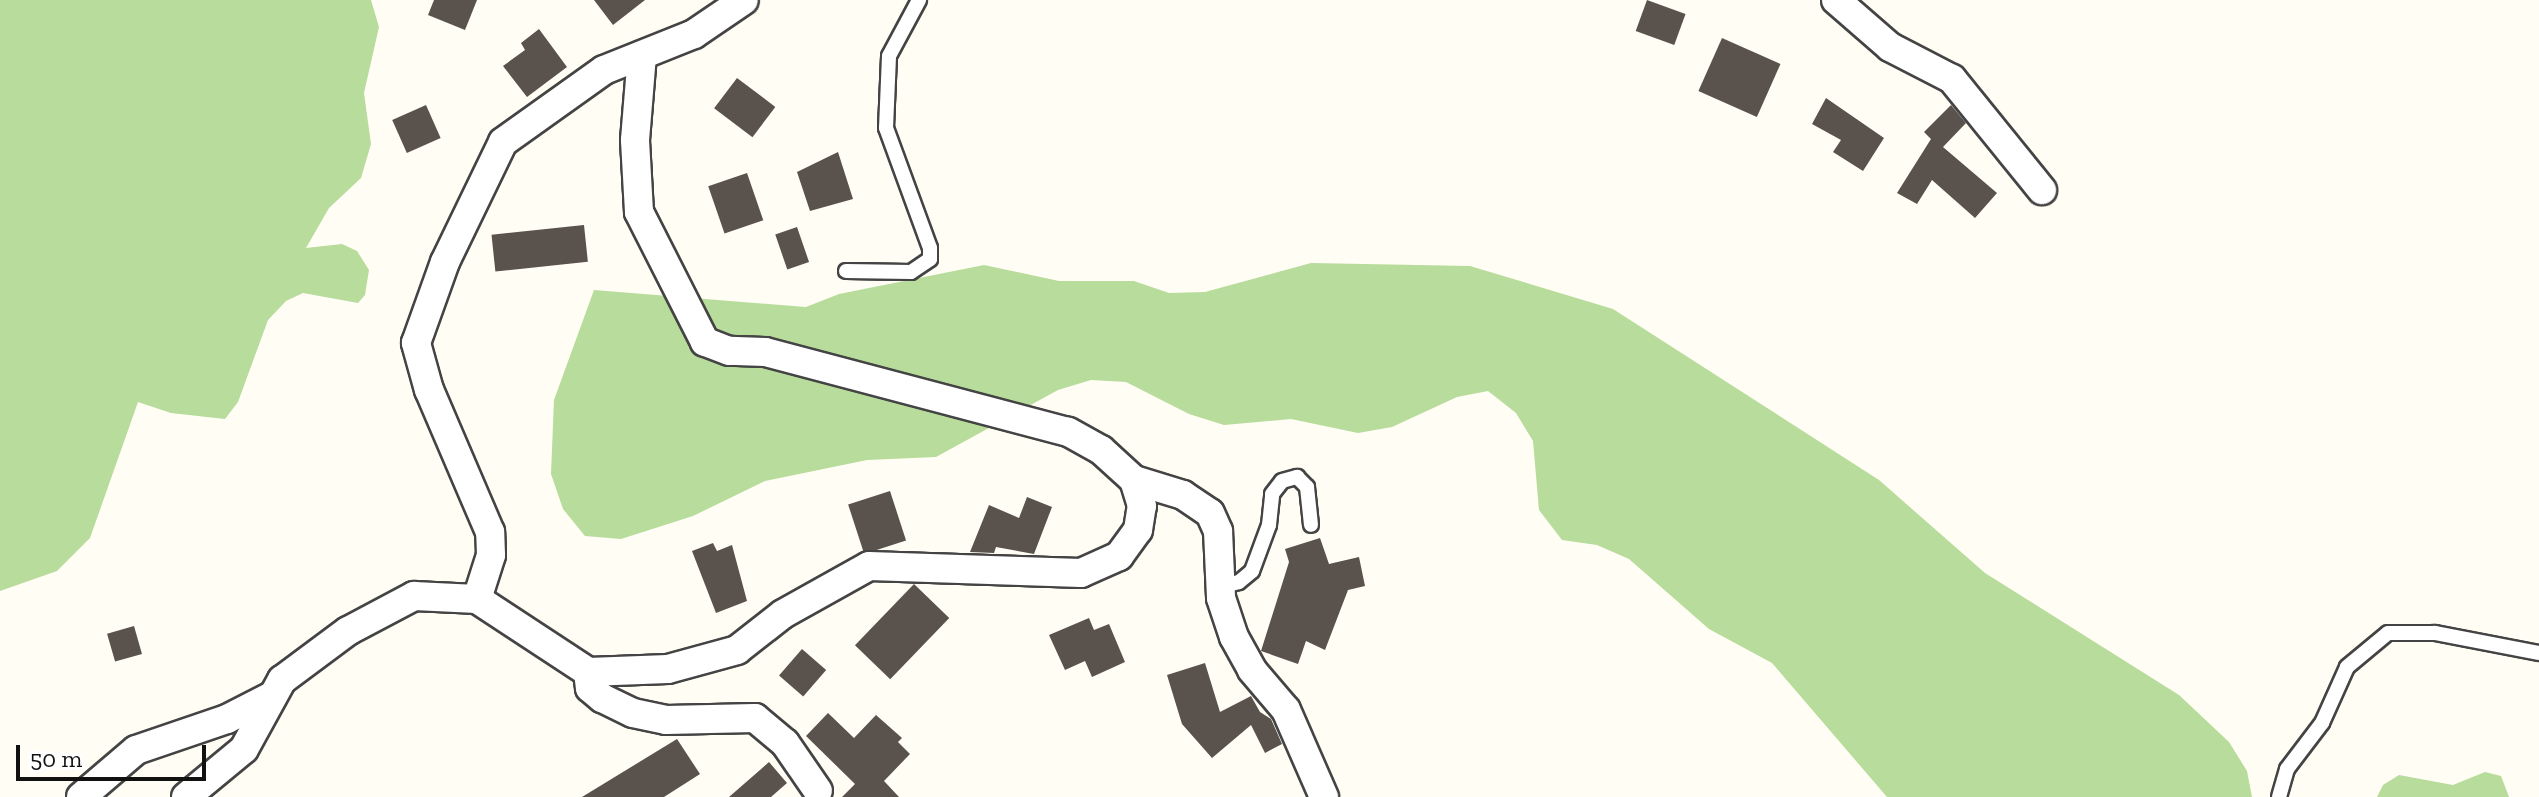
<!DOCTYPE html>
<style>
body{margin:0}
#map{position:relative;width:2539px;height:797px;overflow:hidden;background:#fffdf4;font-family:"Zilla Slab",serif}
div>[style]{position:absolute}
.forest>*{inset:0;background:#b7dc9b}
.building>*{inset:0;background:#5a524d;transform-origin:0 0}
.roads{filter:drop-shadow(2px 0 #444) drop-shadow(-2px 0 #444) drop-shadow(0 2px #444) drop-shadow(0 -2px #444)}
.service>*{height:14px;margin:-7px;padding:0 7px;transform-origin:7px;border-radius:7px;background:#fff}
.minor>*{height:28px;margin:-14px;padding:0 14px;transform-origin:14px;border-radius:14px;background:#fff}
span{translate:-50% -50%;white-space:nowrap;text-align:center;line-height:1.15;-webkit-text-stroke:8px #fff;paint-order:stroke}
.scale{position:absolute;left:16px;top:745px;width:190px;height:36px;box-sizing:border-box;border:4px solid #111;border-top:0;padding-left:10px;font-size:24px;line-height:28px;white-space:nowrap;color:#111;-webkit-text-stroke:6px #fff;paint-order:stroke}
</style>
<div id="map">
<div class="forest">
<i style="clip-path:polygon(0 0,371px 0,379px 27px,364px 93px,371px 144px,361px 178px,329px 208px,306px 248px,342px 244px,357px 251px,369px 270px,365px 295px,358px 303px,303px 293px,286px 301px,268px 320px,238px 402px,225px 419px,171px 413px,138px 402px,90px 538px,57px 571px,0 591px)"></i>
<i style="clip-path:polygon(1311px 263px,1470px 266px,1613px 309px,1879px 480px,1985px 573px,2179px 695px,2229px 742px,2247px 771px,2252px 797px,1887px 797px,1772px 663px,1709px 629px,1629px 559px,1597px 545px,1562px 540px,1539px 510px,1533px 441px,1516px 413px,1488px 391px,1457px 397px,1392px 427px,1358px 433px,1291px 419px,1224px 425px,1189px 414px,1126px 382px,1091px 380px,1058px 390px,936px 457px,867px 460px,765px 481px,693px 516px,621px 539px,585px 536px,563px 509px,551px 474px,554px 400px,594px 290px,806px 307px,839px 294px,984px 265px,1059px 281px,1134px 281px,1169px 293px,1205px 292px)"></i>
<i style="clip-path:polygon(2485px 772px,2501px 776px,2509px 797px,2377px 797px,2383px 785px,2399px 775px,2453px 785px)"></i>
</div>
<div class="building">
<i style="clip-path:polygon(434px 0,477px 0,465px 30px,428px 15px)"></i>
<i style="clip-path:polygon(594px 0,645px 0,613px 25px)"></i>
<i style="left:1647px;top:0;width:41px;height:33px;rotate:20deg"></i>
<i style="clip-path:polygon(539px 29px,567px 67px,527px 97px,503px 66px,525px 50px,521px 43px)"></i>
<i style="left:1722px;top:38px;width:64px;height:58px;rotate:24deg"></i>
<i style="left:737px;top:78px;width:48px;height:38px;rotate:37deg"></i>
<i style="clip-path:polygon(1826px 98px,1884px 138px,1863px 171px,1833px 152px,1841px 140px,1812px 124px)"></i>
<i style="left:426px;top:105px;width:36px;height:37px;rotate:66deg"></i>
<i style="clip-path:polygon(1951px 105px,1966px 123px,1943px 147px,1997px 193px,1975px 218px,1932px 180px,1917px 204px,1897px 193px,1931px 139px,1924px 132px)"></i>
<i style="clip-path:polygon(838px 152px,853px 199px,810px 211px,797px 172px)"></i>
<i style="left:747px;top:173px;width:50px;height:41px;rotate:71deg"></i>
<i style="left:584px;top:225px;width:37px;height:93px;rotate:84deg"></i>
<i style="left:797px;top:227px;width:37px;height:23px;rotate:71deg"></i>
<i style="left:890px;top:491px;width:52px;height:44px;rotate:72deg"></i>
<i style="clip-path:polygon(1027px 497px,1052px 507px,1034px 554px,996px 547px,994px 553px,970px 552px,989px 505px,1019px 518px)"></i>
<i style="clip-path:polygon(1320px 538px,1329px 564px,1359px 557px,1365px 586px,1348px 590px,1325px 650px,1306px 641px,1298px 664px,1261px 651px,1289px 562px,1285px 549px)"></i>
<i style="clip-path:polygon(713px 543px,717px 551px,732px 545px,747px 601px,716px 613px,692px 551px)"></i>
<i style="left:914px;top:584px;width:49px;height:85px;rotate:44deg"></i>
<i style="clip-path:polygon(1089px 618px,1094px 630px,1109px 624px,1125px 662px,1092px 677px,1085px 661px,1065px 670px,1049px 635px)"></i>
<i style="left:134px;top:626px;width:29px;height:28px;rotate:74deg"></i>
<i style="left:802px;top:649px;width:32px;height:35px;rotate:41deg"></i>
<i style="clip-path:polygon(1205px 663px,1220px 712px,1251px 696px,1260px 712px,1271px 719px,1282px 744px,1265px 753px,1251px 725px,1212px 758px,1182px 724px,1167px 675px)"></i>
<i style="clip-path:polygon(828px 713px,854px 738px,876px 715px,902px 738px,898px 742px,910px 754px,884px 781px,899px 797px,842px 797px,855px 784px,806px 736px)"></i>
<i style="clip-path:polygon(677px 739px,700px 774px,664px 797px,582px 797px)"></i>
<i style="clip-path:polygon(769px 762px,787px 783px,771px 797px,729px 797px)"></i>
</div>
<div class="roads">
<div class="service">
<i style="left:846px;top:271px;width:65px;rotate:0.9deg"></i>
<i style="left:911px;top:272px;width:23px;rotate:-34deg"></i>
<i style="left:930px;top:259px;width:11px;rotate:-90deg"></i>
<i style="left:930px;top:248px;width:128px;rotate:-110.1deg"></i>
<i style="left:886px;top:128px;width:72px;rotate:-87.6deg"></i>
<i style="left:889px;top:56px;width:64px;rotate:-61.8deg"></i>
<i style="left:1219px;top:579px;width:10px;rotate:37deg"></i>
<i style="left:1227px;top:585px;width:12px;rotate:-14deg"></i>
<i style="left:1239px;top:582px;width:17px;rotate:-40deg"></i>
<i style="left:1252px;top:571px;width:49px;rotate:-69.7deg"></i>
<i style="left:1269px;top:525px;width:31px;rotate:-84deg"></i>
<i style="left:1272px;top:494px;width:16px;rotate:-52deg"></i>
<i style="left:1282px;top:481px;width:16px;rotate:-15deg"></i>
<i style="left:1297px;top:477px;width:14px;rotate:45deg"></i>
<i style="left:1307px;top:487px;width:38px;rotate:84deg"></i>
<i style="left:2279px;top:797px;width:29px;rotate:-74deg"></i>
<i style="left:2287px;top:769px;width:58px;rotate:-52.7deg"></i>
<i style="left:2322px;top:723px;width:61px;rotate:-65.9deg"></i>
<i style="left:2347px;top:667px;width:53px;rotate:-39.7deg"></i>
<i style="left:2388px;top:633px;width:47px"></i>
<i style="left:2435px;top:633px;width:106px;rotate:10.9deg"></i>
</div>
<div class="minor">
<i style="left:1836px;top:0;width:72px;rotate:41deg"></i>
<i style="left:1890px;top:47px;width:70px;rotate:27.3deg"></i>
<i style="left:1952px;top:79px;width:143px;rotate:51deg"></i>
<i style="left:1134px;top:480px;width:51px;rotate:17deg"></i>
<i style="left:1183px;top:495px;width:32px;rotate:34deg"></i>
<i style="left:1210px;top:513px;width:20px;rotate:66deg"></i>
<i style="left:1218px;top:531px;width:67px;rotate:87.4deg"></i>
<i style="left:1221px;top:598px;width:41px;rotate:71.6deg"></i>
<i style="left:1234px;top:637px;width:38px;rotate:61deg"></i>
<i style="left:1252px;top:670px;width:52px;rotate:49.6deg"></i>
<i style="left:1286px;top:710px;width:95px;rotate:66.4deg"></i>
<i style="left:477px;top:599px;width:46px;rotate:-72.3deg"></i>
<i style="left:491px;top:555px;width:23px;rotate:-92deg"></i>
<i style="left:490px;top:532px;width:155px;rotate:-113.2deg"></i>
<i style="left:429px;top:390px;width:49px;rotate:-105.5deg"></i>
<i style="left:416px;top:343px;width:86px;rotate:-70.3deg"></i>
<i style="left:445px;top:262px;width:133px;rotate:-64.2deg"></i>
<i style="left:503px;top:142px;width:124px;rotate:-35.5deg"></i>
<i style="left:604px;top:70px;width:97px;rotate:-21.8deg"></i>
<i style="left:694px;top:34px;width:60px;rotate:-34.2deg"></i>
<i style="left:588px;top:672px;width:16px;rotate:83deg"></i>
<i style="left:590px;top:688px;width:16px;rotate:40deg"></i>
<i style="left:602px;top:698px;width:34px;rotate:26deg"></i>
<i style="left:633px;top:713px;width:34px;rotate:12deg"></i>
<i style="left:666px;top:720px;width:89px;rotate:-1.3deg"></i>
<i style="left:755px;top:718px;width:39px;rotate:40deg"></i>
<i style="left:785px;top:743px;width:58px;rotate:55.5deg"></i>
<i style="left:81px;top:797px;width:72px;rotate:-40.5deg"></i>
<i style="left:136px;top:750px;width:96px;rotate:-18.8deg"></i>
<i style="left:227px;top:719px;width:51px;rotate:-27.1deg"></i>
<i style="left:186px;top:797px;width:75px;rotate:-39.6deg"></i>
<i style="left:244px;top:749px;width:79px;rotate:-61.2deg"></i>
<i style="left:282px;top:680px;width:82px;rotate:-36.6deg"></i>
<i style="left:348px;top:631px;width:75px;rotate:-27.9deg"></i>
<i style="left:414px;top:596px;width:63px;rotate:2.7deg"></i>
<i style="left:477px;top:599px;width:133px;rotate:33.3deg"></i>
<i style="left:588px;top:672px;width:80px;rotate:-2.1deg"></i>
<i style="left:668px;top:669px;width:72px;rotate:-15.4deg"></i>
<i style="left:737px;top:650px;width:58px;rotate:-38deg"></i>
<i style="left:783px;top:614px;width:98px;rotate:-29.2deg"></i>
<i style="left:869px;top:566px;width:212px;rotate:1.9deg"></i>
<i style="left:1081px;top:573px;width:42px;rotate:-24.1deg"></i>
<i style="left:1119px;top:556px;width:32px;rotate:-54deg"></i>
<i style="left:1138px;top:530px;width:24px;rotate:-81deg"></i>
<i style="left:1142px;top:506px;width:27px;rotate:-107deg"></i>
<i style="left:1134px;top:480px;width:45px;rotate:-137.7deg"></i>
<i style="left:1101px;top:450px;width:38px;rotate:-151deg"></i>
<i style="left:1068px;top:432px;width:313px;rotate:-165.2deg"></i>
<i style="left:765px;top:352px;width:36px;rotate:-178deg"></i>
<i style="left:729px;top:351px;width:26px;rotate:-159deg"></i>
<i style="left:705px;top:342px;width:146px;rotate:-116.9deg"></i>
<i style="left:639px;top:212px;width:72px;rotate:-93.2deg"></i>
<i style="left:635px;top:140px;width:85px;rotate:-85.3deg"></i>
</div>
</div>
<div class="scale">50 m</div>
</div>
